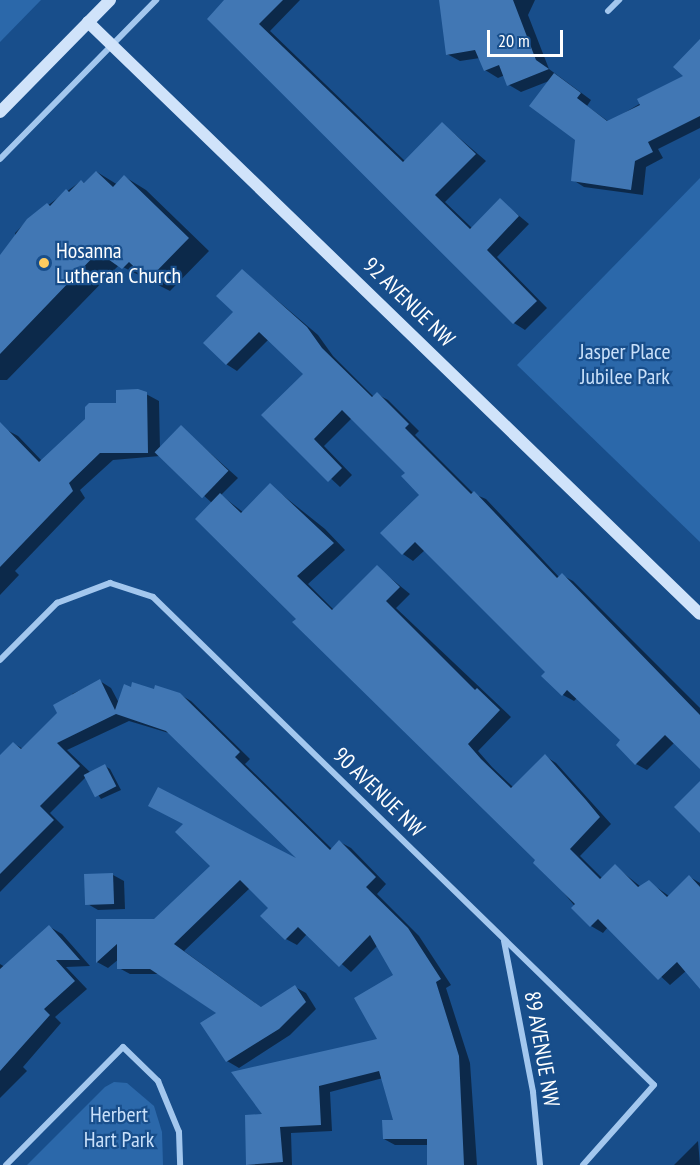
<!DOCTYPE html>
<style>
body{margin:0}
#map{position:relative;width:700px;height:1165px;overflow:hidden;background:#184e8b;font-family:"PT Sans Narrow",sans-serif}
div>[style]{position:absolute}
.green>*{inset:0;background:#2b68aa}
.shadow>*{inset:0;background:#0007}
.building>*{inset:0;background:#4177b4;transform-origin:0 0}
.street>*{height:6px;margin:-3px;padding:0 3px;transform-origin:3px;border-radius:3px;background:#a3c7ee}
.secondary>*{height:12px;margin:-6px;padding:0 6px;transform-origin:6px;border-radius:6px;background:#d0e3fa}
.dots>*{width:16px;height:16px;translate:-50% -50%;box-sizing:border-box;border:3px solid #184e8b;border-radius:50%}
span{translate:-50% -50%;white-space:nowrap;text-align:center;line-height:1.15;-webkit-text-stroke:4.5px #184e8b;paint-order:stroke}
.poi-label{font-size:22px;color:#fff}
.left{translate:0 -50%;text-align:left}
.street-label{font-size:22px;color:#fff}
.park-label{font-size:22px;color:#c9e0fa}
.scale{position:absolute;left:487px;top:30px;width:76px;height:27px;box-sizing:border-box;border:3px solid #fff;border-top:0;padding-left:8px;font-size:18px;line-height:21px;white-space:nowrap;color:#fff;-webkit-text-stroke:4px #184e8b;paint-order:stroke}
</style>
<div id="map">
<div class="green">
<i style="clip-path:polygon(0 0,41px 0,0 42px)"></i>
<i style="clip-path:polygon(700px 178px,700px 542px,517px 365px)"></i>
<i style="clip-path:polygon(114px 1082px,127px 1083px,154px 1106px,162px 1132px,163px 1165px,27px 1165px,105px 1087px)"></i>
</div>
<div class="shadow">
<i style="clip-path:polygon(227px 0,300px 0,270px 31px,406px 162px,443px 124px,486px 161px,445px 202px,472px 228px,500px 200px,529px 224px,497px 257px,547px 308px,525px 330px,514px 323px)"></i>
<i style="clip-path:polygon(440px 0,535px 0,528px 15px,549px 69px,591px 100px,587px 106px,609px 122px,685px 77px,700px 42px,700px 128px,658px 149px,663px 158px,646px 167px,643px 195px,584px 187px,573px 180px,577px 139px,549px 81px,521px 92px,509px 85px,505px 75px,498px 78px,485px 70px,480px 58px,460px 61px,447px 54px)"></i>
<i style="clip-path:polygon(97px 172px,118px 185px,125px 177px,146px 190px,209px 251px,170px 291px,119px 265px,7px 380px,0 380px,0 257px,16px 241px,15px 233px,28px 220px,81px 181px,86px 184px)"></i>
<i style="clip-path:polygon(243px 271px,318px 335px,333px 356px,374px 397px,377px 394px,388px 400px,419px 431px,415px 435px,474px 494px,486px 499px,560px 578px,562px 575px,573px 581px,700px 708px,700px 767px,675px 742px,647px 770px,636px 764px,618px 745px,622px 740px,577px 698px,574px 701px,563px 695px,547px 672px,425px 550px,413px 561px,403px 554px,421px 495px,407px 473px,352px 418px,324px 446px,352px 475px,340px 487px,263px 415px,305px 374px,269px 339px,237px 371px,226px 364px)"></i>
<i style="clip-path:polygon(146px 394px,159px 401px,160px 449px,181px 427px,238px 478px,221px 495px,244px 513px,270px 485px,325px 529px,345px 550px,308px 584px,334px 610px,377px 567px,410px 594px,396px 608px,511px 717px,478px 751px,492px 767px,513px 787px,545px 756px,556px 763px,611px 824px,580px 856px,602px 878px,615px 866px,641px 887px,649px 882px,669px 896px,690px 877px,700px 883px,700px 987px,686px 971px,670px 985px,608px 927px,603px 933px,591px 926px,537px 860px,298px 619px,212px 503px,160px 456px,113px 460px,80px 490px,85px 498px,15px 571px,19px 575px,0 595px,0 434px,5px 429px,18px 436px,42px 461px,118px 404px)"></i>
<i style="clip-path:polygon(100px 681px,111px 688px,119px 703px,155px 691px,179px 694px,191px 701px,250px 759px,245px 764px,332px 849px,340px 842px,351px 848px,386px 884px,377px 894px,419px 936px,451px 985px,446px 988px,470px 1063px,477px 1165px,429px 1165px,429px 1145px,395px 1145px,384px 1139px,395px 1121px,383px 1078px,330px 1092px,332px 1131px,291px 1133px,292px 1165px,246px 1165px,246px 1117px,265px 1115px,380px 1040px,395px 976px,378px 945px,351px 972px,307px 934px,297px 945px,286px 939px,270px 908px,250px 888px,184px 951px,262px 1008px,295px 987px,306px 993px,316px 1009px,290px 1035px,239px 1068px,227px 1061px,202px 1024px,219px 1013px,161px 974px,130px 974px,119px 968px,119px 959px,108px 968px,97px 962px,97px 921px,155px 920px,212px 866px,302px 863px,172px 734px,129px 721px,67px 750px,91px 773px,105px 766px,110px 769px,121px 790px,101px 799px,86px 777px,50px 813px,64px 827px,0 892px,0 757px,13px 743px,23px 749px,73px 698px,72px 694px)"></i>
<i style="clip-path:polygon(86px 875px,113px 875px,124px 881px,125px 909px,98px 910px,86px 903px)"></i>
<i style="clip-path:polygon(50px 927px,62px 934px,90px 966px,66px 967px,87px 989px,55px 1017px,61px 1023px,23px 1067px,27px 1071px,0 1098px,0 964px,5px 967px)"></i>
<i style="clip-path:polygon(698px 1141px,700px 1165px,674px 1165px)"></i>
</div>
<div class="building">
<i style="clip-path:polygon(224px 0,283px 0,259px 24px,403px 162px,442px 122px,476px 154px,435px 195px,470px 229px,500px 198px,519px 216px,487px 250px,537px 301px,513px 324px,207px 19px)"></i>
<i style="clip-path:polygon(439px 0,513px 0,536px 60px,549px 69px,507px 86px,499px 65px,484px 71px,475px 50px,446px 55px)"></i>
<i style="clip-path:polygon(700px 39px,700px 116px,648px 142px,653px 152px,635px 161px,631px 190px,571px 181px,575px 140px,529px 106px,554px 73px,581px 93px,577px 98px,607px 121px,640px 105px,637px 99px,683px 76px,673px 67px)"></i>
<i style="clip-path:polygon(96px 171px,113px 187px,124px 175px,189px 238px,148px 280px,129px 262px,122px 269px,98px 252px,0 354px,0 255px,27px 219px,47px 203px,50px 206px,66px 189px,69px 192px,81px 180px,84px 183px)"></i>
<i style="clip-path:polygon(242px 269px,307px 327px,322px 348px,372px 397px,377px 392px,409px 424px,405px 428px,471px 494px,474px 491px,557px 578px,562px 573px,700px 715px,700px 769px,665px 735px,635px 765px,616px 745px,620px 740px,567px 690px,562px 696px,541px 676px,545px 672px,415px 542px,402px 555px,380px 533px,419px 495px,401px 476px,405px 473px,342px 410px,314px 439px,342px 468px,328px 482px,261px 415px,303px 374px,259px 332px,226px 365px,203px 343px,233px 312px,216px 296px)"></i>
<i style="clip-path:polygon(138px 389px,147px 392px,148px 453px,100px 453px,69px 483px,73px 491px,0 567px,0 422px,39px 462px,85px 419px,85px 407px,89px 403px,116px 403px,116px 390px)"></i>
<i style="left:181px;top:425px;width:66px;height:38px;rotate:44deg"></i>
<i style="clip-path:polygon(270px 483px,334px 543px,297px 576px,332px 610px,377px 565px,400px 587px,386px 601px,475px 690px,477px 688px,500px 710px,468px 744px,481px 759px,511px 788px,545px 754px,586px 800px,600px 817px,570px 849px,600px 879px,615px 864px,638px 887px,649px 880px,667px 897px,689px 875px,700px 887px,700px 989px,677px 962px,658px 980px,598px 919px,590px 927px,571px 908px,575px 904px,533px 863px,535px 860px,292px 622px,296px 619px,195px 519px,220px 493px,241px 513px)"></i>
<i style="clip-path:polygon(100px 679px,115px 710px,124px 684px,131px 687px,132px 682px,154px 689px,155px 685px,180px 693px,240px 752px,235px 757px,330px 850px,339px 840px,376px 877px,366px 887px,408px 928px,441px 979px,436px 982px,459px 1056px,464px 1165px,427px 1165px,427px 1139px,383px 1139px,382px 1120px,393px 1120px,379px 1071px,319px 1086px,321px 1125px,280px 1127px,283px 1162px,246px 1165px,245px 1115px,262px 1114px,231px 1072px,377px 1039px,354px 998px,393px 975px,370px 935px,339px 967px,298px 927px,285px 940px,260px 916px,268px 908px,240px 880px,174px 944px,261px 1007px,295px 985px,306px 1002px,279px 1029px,226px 1062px,200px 1023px,216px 1013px,150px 969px,117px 969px,117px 944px,96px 963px,96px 919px,154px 919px,210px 866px,175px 832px,183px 824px,148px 806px,158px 787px,296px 858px,166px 731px,116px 714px,57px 743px,80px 766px,40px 806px,54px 820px,0 874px,0 755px,13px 742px,21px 749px,57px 713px,53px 705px)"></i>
<i style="left:105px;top:764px;width:25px;height:24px;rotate:63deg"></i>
<i style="clip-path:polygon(700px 781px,700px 833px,674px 807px)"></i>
<i style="left:113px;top:873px;width:31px;height:29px;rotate:88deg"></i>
<i style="clip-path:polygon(49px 925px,80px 960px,56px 960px,75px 981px,44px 1009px,50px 1015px,0 1071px,0 969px)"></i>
</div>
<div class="street">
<i style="left:608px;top:11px;width:16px;rotate:-45deg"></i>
<i style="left:0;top:159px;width:223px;rotate:-45.5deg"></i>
<i style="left:0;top:660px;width:81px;rotate:-45deg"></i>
<i style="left:57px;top:603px;width:57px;rotate:-20.7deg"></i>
<i style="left:110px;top:583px;width:45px;rotate:18deg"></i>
<i style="left:153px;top:597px;width:699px;rotate:44.25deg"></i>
<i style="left:654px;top:1085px;width:107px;rotate:131.6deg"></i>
<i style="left:504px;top:941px;width:154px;rotate:79.1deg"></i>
<i style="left:533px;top:1092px;width:73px;rotate:84.5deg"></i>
<i style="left:6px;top:1165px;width:166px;rotate:-45.2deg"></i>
<i style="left:123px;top:1047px;width:49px;rotate:44.2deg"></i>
<i style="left:158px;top:1081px;width:55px;rotate:67.6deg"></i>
<i style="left:179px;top:1132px;width:33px;rotate:88deg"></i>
</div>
<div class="secondary">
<i style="left:88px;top:22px;width:851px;rotate:44.05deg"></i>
<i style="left:0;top:112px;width:157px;rotate:-45.5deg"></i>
</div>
<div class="dots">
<i style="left:44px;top:263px;background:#ffcc60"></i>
</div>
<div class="poi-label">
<span class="left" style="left:56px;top:263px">Hosanna<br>Lutheran Church</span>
</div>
<div class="street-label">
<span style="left:409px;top:302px;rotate:44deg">92 AVENUE NW</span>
<span style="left:379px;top:792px;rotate:44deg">90 AVENUE NW</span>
<span style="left:542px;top:1049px;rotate:80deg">89 AVENUE NW</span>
</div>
<div class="park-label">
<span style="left:625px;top:364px">Jasper Place<br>Jubilee Park</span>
<span style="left:119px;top:1127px">Herbert<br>Hart Park</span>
</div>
<div class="scale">20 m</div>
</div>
